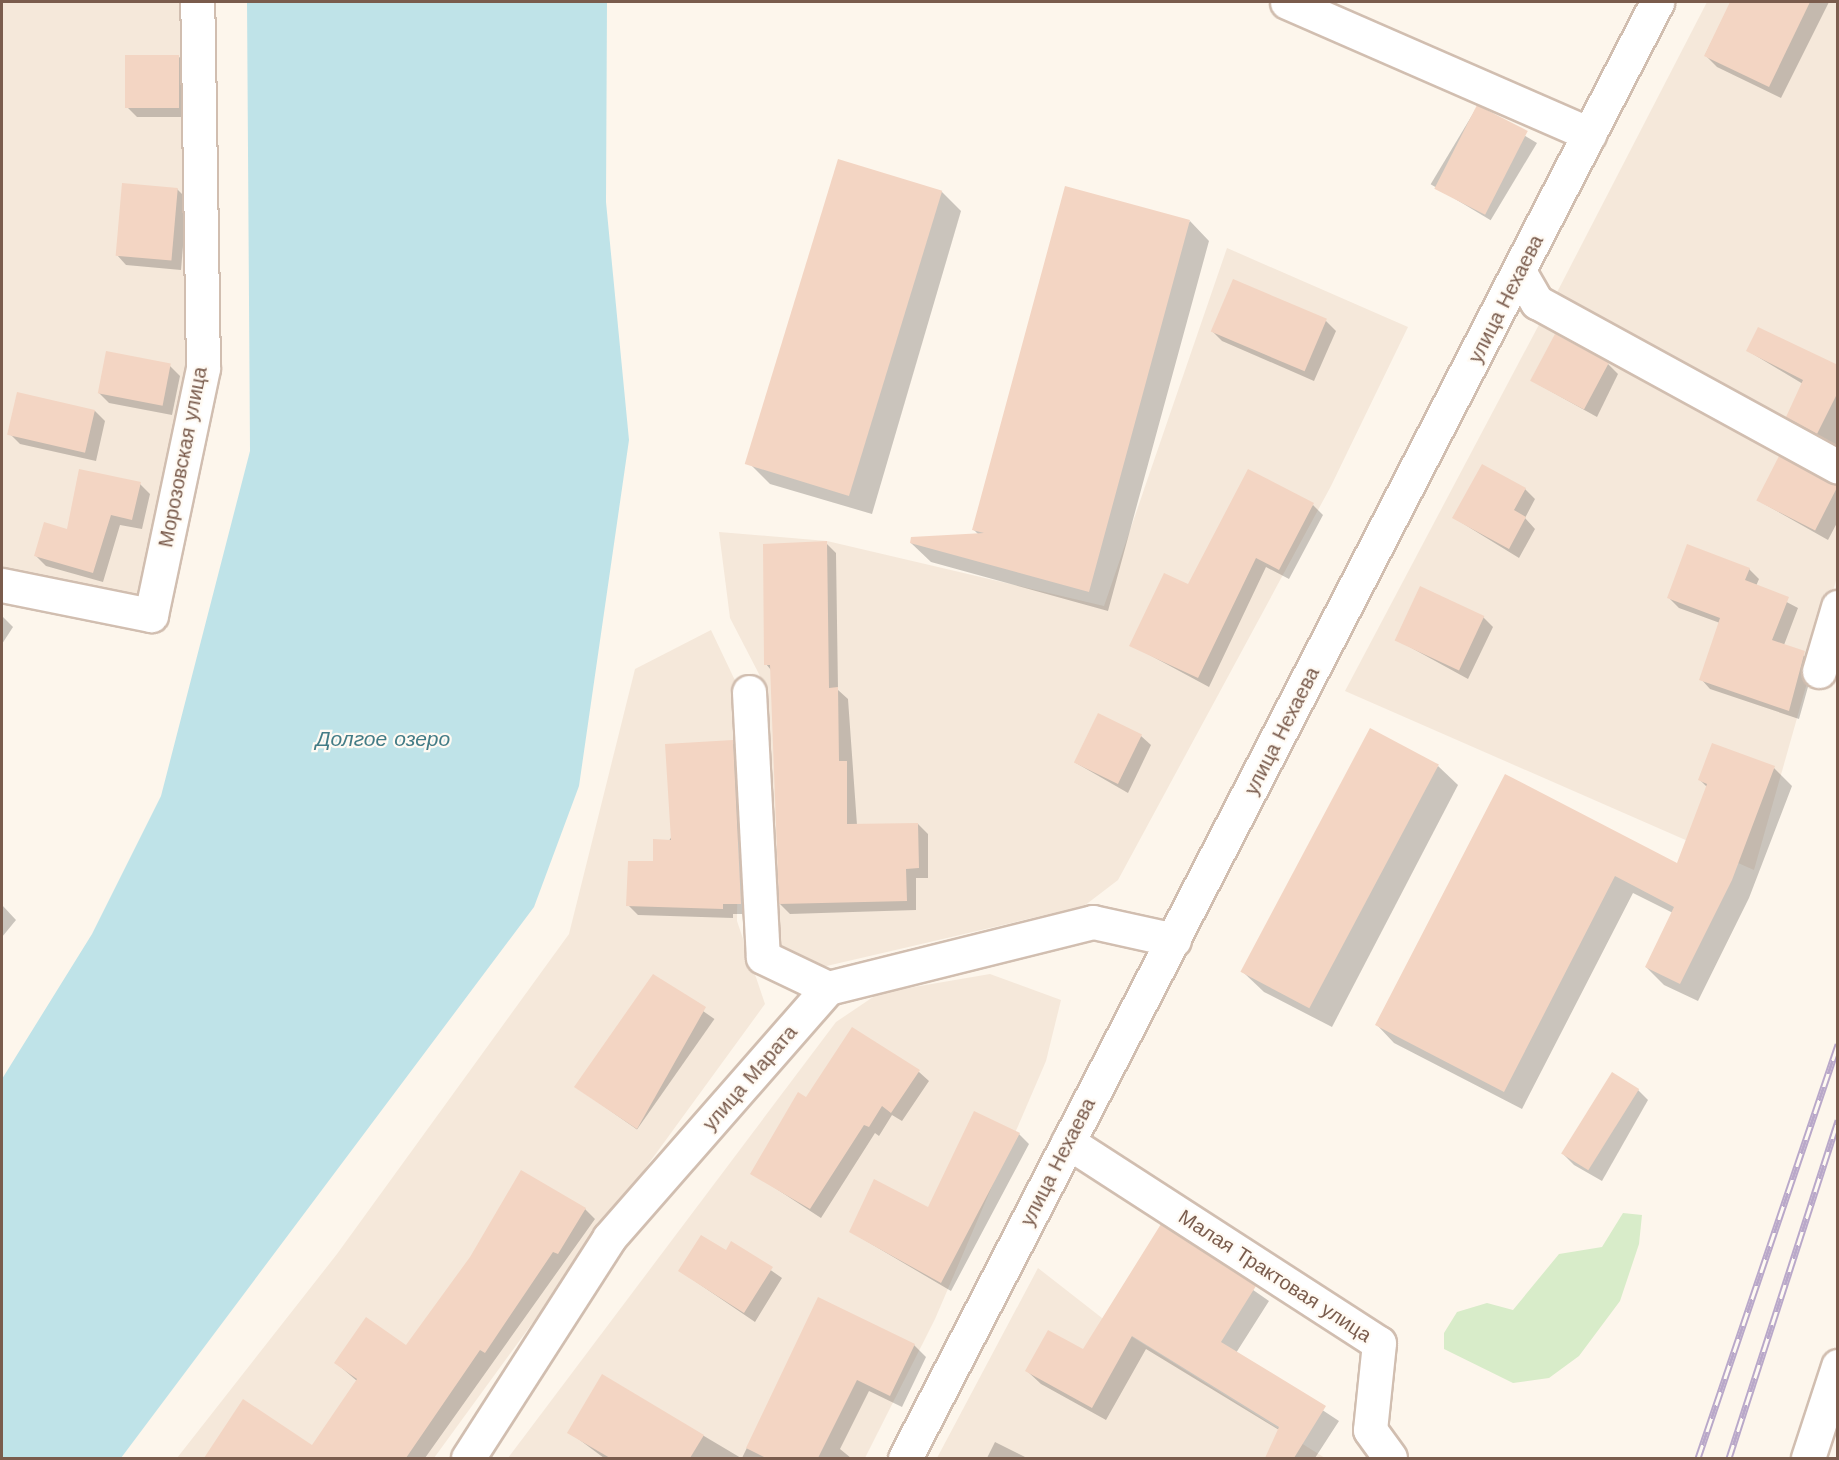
<!DOCTYPE html>
<meta charset="utf-8">
<style>
body{margin:0}
#map{position:relative;width:1839px;height:1460px;overflow:hidden;background:#fdf6ec;font-family:"Work Sans",sans-serif}
div>[style]{position:absolute}
.residential>*{inset:0;background:#f5e8da}
.green>*{inset:0;background:#d8ecc9}
.water>*{inset:0;background:#bfe3e8}
.shadow>*{inset:0;background:#0003;transform-origin:0 0}
.building>*{inset:0;background:#f3d5c3;transform-origin:0 0}
.roads{filter:drop-shadow(2px 0 #d1beb0) drop-shadow(-2px 0 #d1beb0) drop-shadow(0 2px #d1beb0) drop-shadow(0 -2px #d1beb0)}
.minor>*{height:33px;margin:-16.5px;padding:0 16.5px;transform-origin:16.5px;border-radius:16.5px;background:#fff}
.rail>*{height:7px;margin-top:-3.5px;transform-origin:0;background:repeating-linear-gradient(90deg,#fffaf3 0 14px,#b9a8c9 0 28px);box-sizing:border-box;border-block:2px solid #b9a8c9}
span{translate:-50% -50%;white-space:nowrap;text-align:center;line-height:1.15;-webkit-text-stroke:4.5px #fffaf3;paint-order:stroke}
.street-label{font-size:20px;color:#7a5c4d}
.water-label{font-size:21px;color:#437c86;font-style:italic}
.frame{position:absolute;inset:0;border:3px solid #7a5c4d;pointer-events:none}
</style>
<div id="map">
<div class="residential">
<i style="clip-path:polygon(2px 2px,184px 2px,193px 366px,141px 604px,2px 573px)"></i>
<i style="clip-path:polygon(1707px 2px,1837px 2px,1837px 461px,1552px 302px)"></i>
<i style="clip-path:polygon(1227px 248px,1408px 327px,1331px 486px,1118px 880px,1084px 906px,818px 968px,770px 944px,760px 676px,730px 618px,719px 532px,827px 541px,1104px 606px)"></i>
<i style="clip-path:polygon(1543px 317px,1837px 477px,1837px 577px,1754px 870px,1345px 691px)"></i>
<i style="clip-path:polygon(711px 630px,740px 691px,737px 921px,765px 1004px,434px 1458px,177px 1458px,337px 1254px,569px 934px,635px 669px)"></i>
<i style="clip-path:polygon(990px 974px,1061px 1000px,1046px 1061px,935px 1319px,865px 1458px,508px 1458px,836px 1022px,879px 993px)"></i>
<i style="clip-path:polygon(1038px 1268px,1102px 1318px,1325px 1458px,937px 1458px)"></i>
</div>
<div class="green">
<i style="clip-path:polygon(1623px 1213px,1642px 1215px,1639px 1244px,1620px 1301px,1579px 1356px,1549px 1378px,1513px 1383px,1444px 1349px,1444px 1333px,1457px 1312px,1487px 1303px,1513px 1310px,1559px 1254px,1602px 1247px)"></i>
</div>
<div class="water">
<i style="clip-path:polygon(247px 2px,607px 2px,606px 202px,629px 440px,579px 786px,534px 907px,121px 1458px,2px 1458px,2px 1079px,92px 934px,161px 796px,250px 451px)"></i>
</div>
<div class="shadow">
<i style="clip-path:polygon(1731px 2px,1829px 2px,1781px 98px,1717px 67px,1705px 55px)"></i>
<i style="clip-path:polygon(178px 56px,189px 66px,189px 117px,137px 117px,127px 107px)"></i>
<i style="left:1477px;top:107px;width:70px;height:90px;rotate:31deg"></i>
<i style="clip-path:polygon(177px 189px,187px 199px,181px 270px,126px 265px,117px 255px)"></i>
<i style="clip-path:polygon(941px 191px,961px 211px,872px 514px,770px 484px,750px 464px)"></i>
<i style="clip-path:polygon(1190px 221px,1209px 241px,1108px 611px,931px 562px,911px 543px,979px 535px,973px 529px)"></i>
<i style="clip-path:polygon(1326px 321px,1336px 331px,1314px 381px,1222px 341px,1212px 331px)"></i>
<i style="clip-path:polygon(1748px 351px,1838px 366px,1838px 449px,1787px 417px,1803px 384px)"></i>
<i style="clip-path:polygon(1608px 364px,1618px 374px,1597px 417px,1534px 382px)"></i>
<i style="clip-path:polygon(170px 366px,180px 376px,172px 415px,109px 403px,99px 393px)"></i>
<i style="clip-path:polygon(95px 411px,105px 421px,96px 461px,20px 444px,10px 434px)"></i>
<i style="clip-path:polygon(1780px 458px,1838px 486px,1838px 521px,1828px 540px,1759px 501px)"></i>
<i style="clip-path:polygon(140px 484px,150px 494px,142px 529px,120px 525px,103px 582px,46px 566px,36px 556px)"></i>
<i style="clip-path:polygon(1525px 489px,1535px 499px,1525px 518px,1535px 529px,1519px 558px,1454px 518px)"></i>
<i style="clip-path:polygon(1313px 505px,1323px 515px,1289px 579px,1266px 567px,1209px 687px,1131px 645px,1188px 586px)"></i>
<i style="clip-path:polygon(826px 543px,836px 553px,838px 690px,848px 699px,857px 825px,918px 824px,928px 834px,928px 878px,916px 878px,916px 910px,790px 914px,780px 904px,771px 670px,766px 664px)"></i>
<i style="clip-path:polygon(1749px 569px,1759px 579px,1756px 586px,1798px 608px,1784px 645px,1815px 662px,1799px 719px,1710px 689px,1701px 679px,1720px 623px,1679px 608px,1669px 598px)"></i>
<i style="clip-path:polygon(2px 616px,13px 627px,2px 644px)"></i>
<i style="clip-path:polygon(1483px 617px,1493px 627px,1468px 679px,1397px 640px)"></i>
<i style="clip-path:polygon(1141px 736px,1151px 745px,1128px 793px,1076px 763px)"></i>
<i style="clip-path:polygon(732px 742px,742px 752px,751px 914px,733px 914px,733px 918px,638px 915px,628px 905px)"></i>
<i style="clip-path:polygon(1438px 766px,1458px 785px,1332px 1027px,1264px 992px,1244px 973px)"></i>
<i style="clip-path:polygon(1774px 768px,1792px 786px,1749px 898px,1698px 1001px,1664px 985px,1646px 967px,1673px 913px,1633px 893px,1522px 1109px,1394px 1043px,1377px 1025px,1506px 776px,1678px 865px,1707px 787px,1700px 780px)"></i>
<i style="clip-path:polygon(2px 905px,16px 920px,2px 937px)"></i>
<i style="left:653px;top:976px;width:75px;height:135px;rotate:35deg"></i>
<i style="clip-path:polygon(919px 1072px,929px 1081px,902px 1121px,892px 1115px,879px 1136px,875px 1133px,821px 1218px,752px 1173px,807px 1099px)"></i>
<i style="clip-path:polygon(1638px 1090px,1648px 1100px,1602px 1181px,1574px 1165px,1564px 1155px)"></i>
<i style="clip-path:polygon(1019px 1134px,1029px 1144px,951px 1291px,851px 1232px,929px 1209px)"></i>
<i style="clip-path:polygon(585px 1209px,595px 1219px,425px 1458px,213px 1458px,209px 1454px,312px 1447px,357px 1381px,336px 1363px,407px 1347px)"></i>
<i style="clip-path:polygon(1161px 1226px,1269px 1301px,1236px 1353px,1339px 1421px,1315px 1458px,1266px 1458px,1279px 1430px,1146px 1349px,1106px 1420px,1041px 1384px,1027px 1371px,1084px 1351px)"></i>
<i style="clip-path:polygon(732px 1243px,782px 1278px,755px 1322px,680px 1271px,726px 1252px)"></i>
<i style="clip-path:polygon(819px 1299px,914px 1345px,926px 1357px,902px 1407px,869px 1391px,840px 1449px,851px 1458px,742px 1458px)"></i>
<i style="clip-path:polygon(603px 1376px,741px 1458px,604px 1458px,569px 1432px)"></i>
<i style="clip-path:polygon(995px 1442px,1027px 1458px,987px 1458px)"></i>
</div>
<div class="building">
<i style="clip-path:polygon(1730px 2px,1810px 2px,1769px 87px,1704px 56px)"></i>
<i style="left:125px;top:55px;width:54px;height:53px"></i>
<i style="left:1477px;top:105px;width:57px;height:94px;rotate:27deg"></i>
<i style="left:838px;top:159px;width:109px;height:319px;rotate:17deg"></i>
<i style="left:122px;top:183px;width:56px;height:73px;rotate:5deg"></i>
<i style="clip-path:polygon(1065px 186px,1190px 220px,1089px 592px,910px 543px,911px 537px,984px 533px,972px 530px)"></i>
<i style="left:1233px;top:279px;width:102px;height:57px;rotate:23deg"></i>
<i style="clip-path:polygon(1758px 327px,1838px 365px,1838px 392px,1817px 434px,1786px 417px,1803px 380px,1746px 351px)"></i>
<i style="left:1555px;top:334px;width:61px;height:53px;rotate:28deg"></i>
<i style="left:106px;top:351px;width:66px;height:43px;rotate:11deg"></i>
<i style="left:17px;top:392px;width:80px;height:44px;rotate:13deg"></i>
<i style="left:1779px;top:456px;width:66px;height:50px;rotate:27deg"></i>
<i style="clip-path:polygon(1482px 464px,1526px 488px,1514px 510px,1526px 517px,1509px 549px,1452px 518px)"></i>
<i style="clip-path:polygon(79px 469px,141px 482px,132px 520px,111px 515px,93px 573px,34px 556px,44px 522px,67px 529px)"></i>
<i style="clip-path:polygon(1248px 469px,1314px 503px,1279px 570px,1256px 558px,1198px 678px,1129px 646px,1164px 573px,1188px 584px)"></i>
<i style="clip-path:polygon(827px 541px,829px 688px,838px 687px,839px 761px,847px 761px,847px 824px,918px 823px,919px 868px,906px 869px,907px 901px,779px 904px,770px 665px,764px 665px,763px 544px)"></i>
<i style="clip-path:polygon(1687px 544px,1750px 568px,1745px 580px,1789px 597px,1772px 640px,1805px 651px,1789px 711px,1699px 680px,1720px 618px,1667px 598px)"></i>
<i style="left:1420px;top:586px;width:71px;height:60px;rotate:25deg"></i>
<i style="left:1098px;top:713px;width:49px;height:55px;rotate:26deg"></i>
<i style="left:1370px;top:728px;width:78px;height:276px;rotate:28deg"></i>
<i style="clip-path:polygon(733px 740px,741px 904px,723px 904px,723px 909px,626px 906px,628px 861px,653px 861px,653px 839px,671px 840px,665px 744px)"></i>
<i style="clip-path:polygon(1712px 743px,1775px 766px,1732px 880px,1680px 984px,1645px 967px,1674px 907px,1615px 876px,1504px 1092px,1375px 1025px,1505px 774px,1677px 863px,1707px 784px,1698px 780px)"></i>
<i style="clip-path:polygon(653px 974px,706px 1007px,637px 1129px,574px 1087px)"></i>
<i style="clip-path:polygon(852px 1027px,920px 1070px,891px 1113px,882px 1106px,869px 1127px,864px 1125px,810px 1209px,750px 1174px,798px 1092px,806px 1097px)"></i>
<i style="left:1612px;top:1072px;width:32px;height:96px;rotate:32deg"></i>
<i style="clip-path:polygon(974px 1111px,1020px 1133px,941px 1283px,849px 1232px,874px 1179px,928px 1207px)"></i>
<i style="clip-path:polygon(521px 1170px,586px 1208px,558px 1254px,553px 1252px,485px 1353px,480px 1350px,406px 1458px,204px 1458px,243px 1399px,312px 1445px,357px 1379px,334px 1363px,366px 1317px,406px 1345px,470px 1257px)"></i>
<i style="clip-path:polygon(1161px 1224px,1256px 1286px,1221px 1342px,1326px 1406px,1294px 1458px,1265px 1458px,1279px 1427px,1132px 1336px,1092px 1408px,1025px 1371px,1048px 1330px,1083px 1349px)"></i>
<i style="clip-path:polygon(701px 1235px,726px 1250px,731px 1241px,773px 1267px,744px 1313px,678px 1271px)"></i>
<i style="clip-path:polygon(818px 1297px,915px 1344px,890px 1396px,857px 1380px,818px 1458px,766px 1458px,746px 1448px)"></i>
<i style="clip-path:polygon(602px 1374px,704px 1435px,690px 1458px,610px 1458px,567px 1433px)"></i>
</div>
<div class="roads">
<div class="minor">
<i style="left:1287px;top:2px;width:330px;rotate:23.6deg"></i>
<i style="left:1520px;top:273px;width:34px;rotate:60deg"></i>
<i style="left:1537px;top:302px;width:343px;rotate:28.7deg"></i>
<i style="left:2px;top:585px;width:152px;rotate:11.4deg"></i>
<i style="left:151px;top:615px;width:252px;rotate:-78.1deg"></i>
<i style="left:203px;top:368px;width:366px;rotate:-90.9deg"></i>
<i style="left:1819px;top:671px;width:67px;rotate:-73.5deg"></i>
<i style="left:749px;top:692px;width:265px;rotate:87deg"></i>
<i style="left:763px;top:957px;width:72px;rotate:25.5deg"></i>
<i style="left:1068px;top:1142px;width:370px;rotate:32.9deg"></i>
<i style="left:1379px;top:1343px;width:87px;rotate:95.9deg"></i>
<i style="left:1370px;top:1430px;width:34px;rotate:54deg"></i>
<i style="left:468px;top:1458px;width:261px;rotate:-57.3deg"></i>
<i style="left:609px;top:1238px;width:332px;rotate:-48.8deg"></i>
<i style="left:828px;top:988px;width:273px;rotate:-14deg"></i>
<i style="left:1093px;top:922px;width:83px;rotate:12.5deg"></i>
<i style="left:905px;top:1458px;width:1639px;rotate:-62.68deg"></i>
<i style="left:1808px;top:1458px;width:97px;rotate:-71.9deg"></i>
</div>
</div>
<div class="rail">
<i style="left:1698px;top:1458px;width:437px;rotate:-71.3deg"></i>
<i style="left:1729px;top:1458px;width:355px;rotate:-72.1deg"></i>
</div>
<div class="street-label">
<span style="left:1506px;top:299px;rotate:-63deg">улица Нехаева</span>
<span style="left:183px;top:457px;rotate:-79deg">Морозовская улица</span>
<span style="left:1282px;top:731px;rotate:-63deg">улица Нехаева</span>
<span style="left:750px;top:1078px;rotate:-49deg">улица Марата</span>
<span style="left:1058px;top:1162px;rotate:-63deg">улица Нехаева</span>
<span style="left:1275px;top:1276px;rotate:33deg">Малая Трактовая улица</span>
</div>
<div class="water-label">
<span style="left:383px;top:739px">Долгое озеро</span>
</div>
<div class="frame"></div>
</div>
